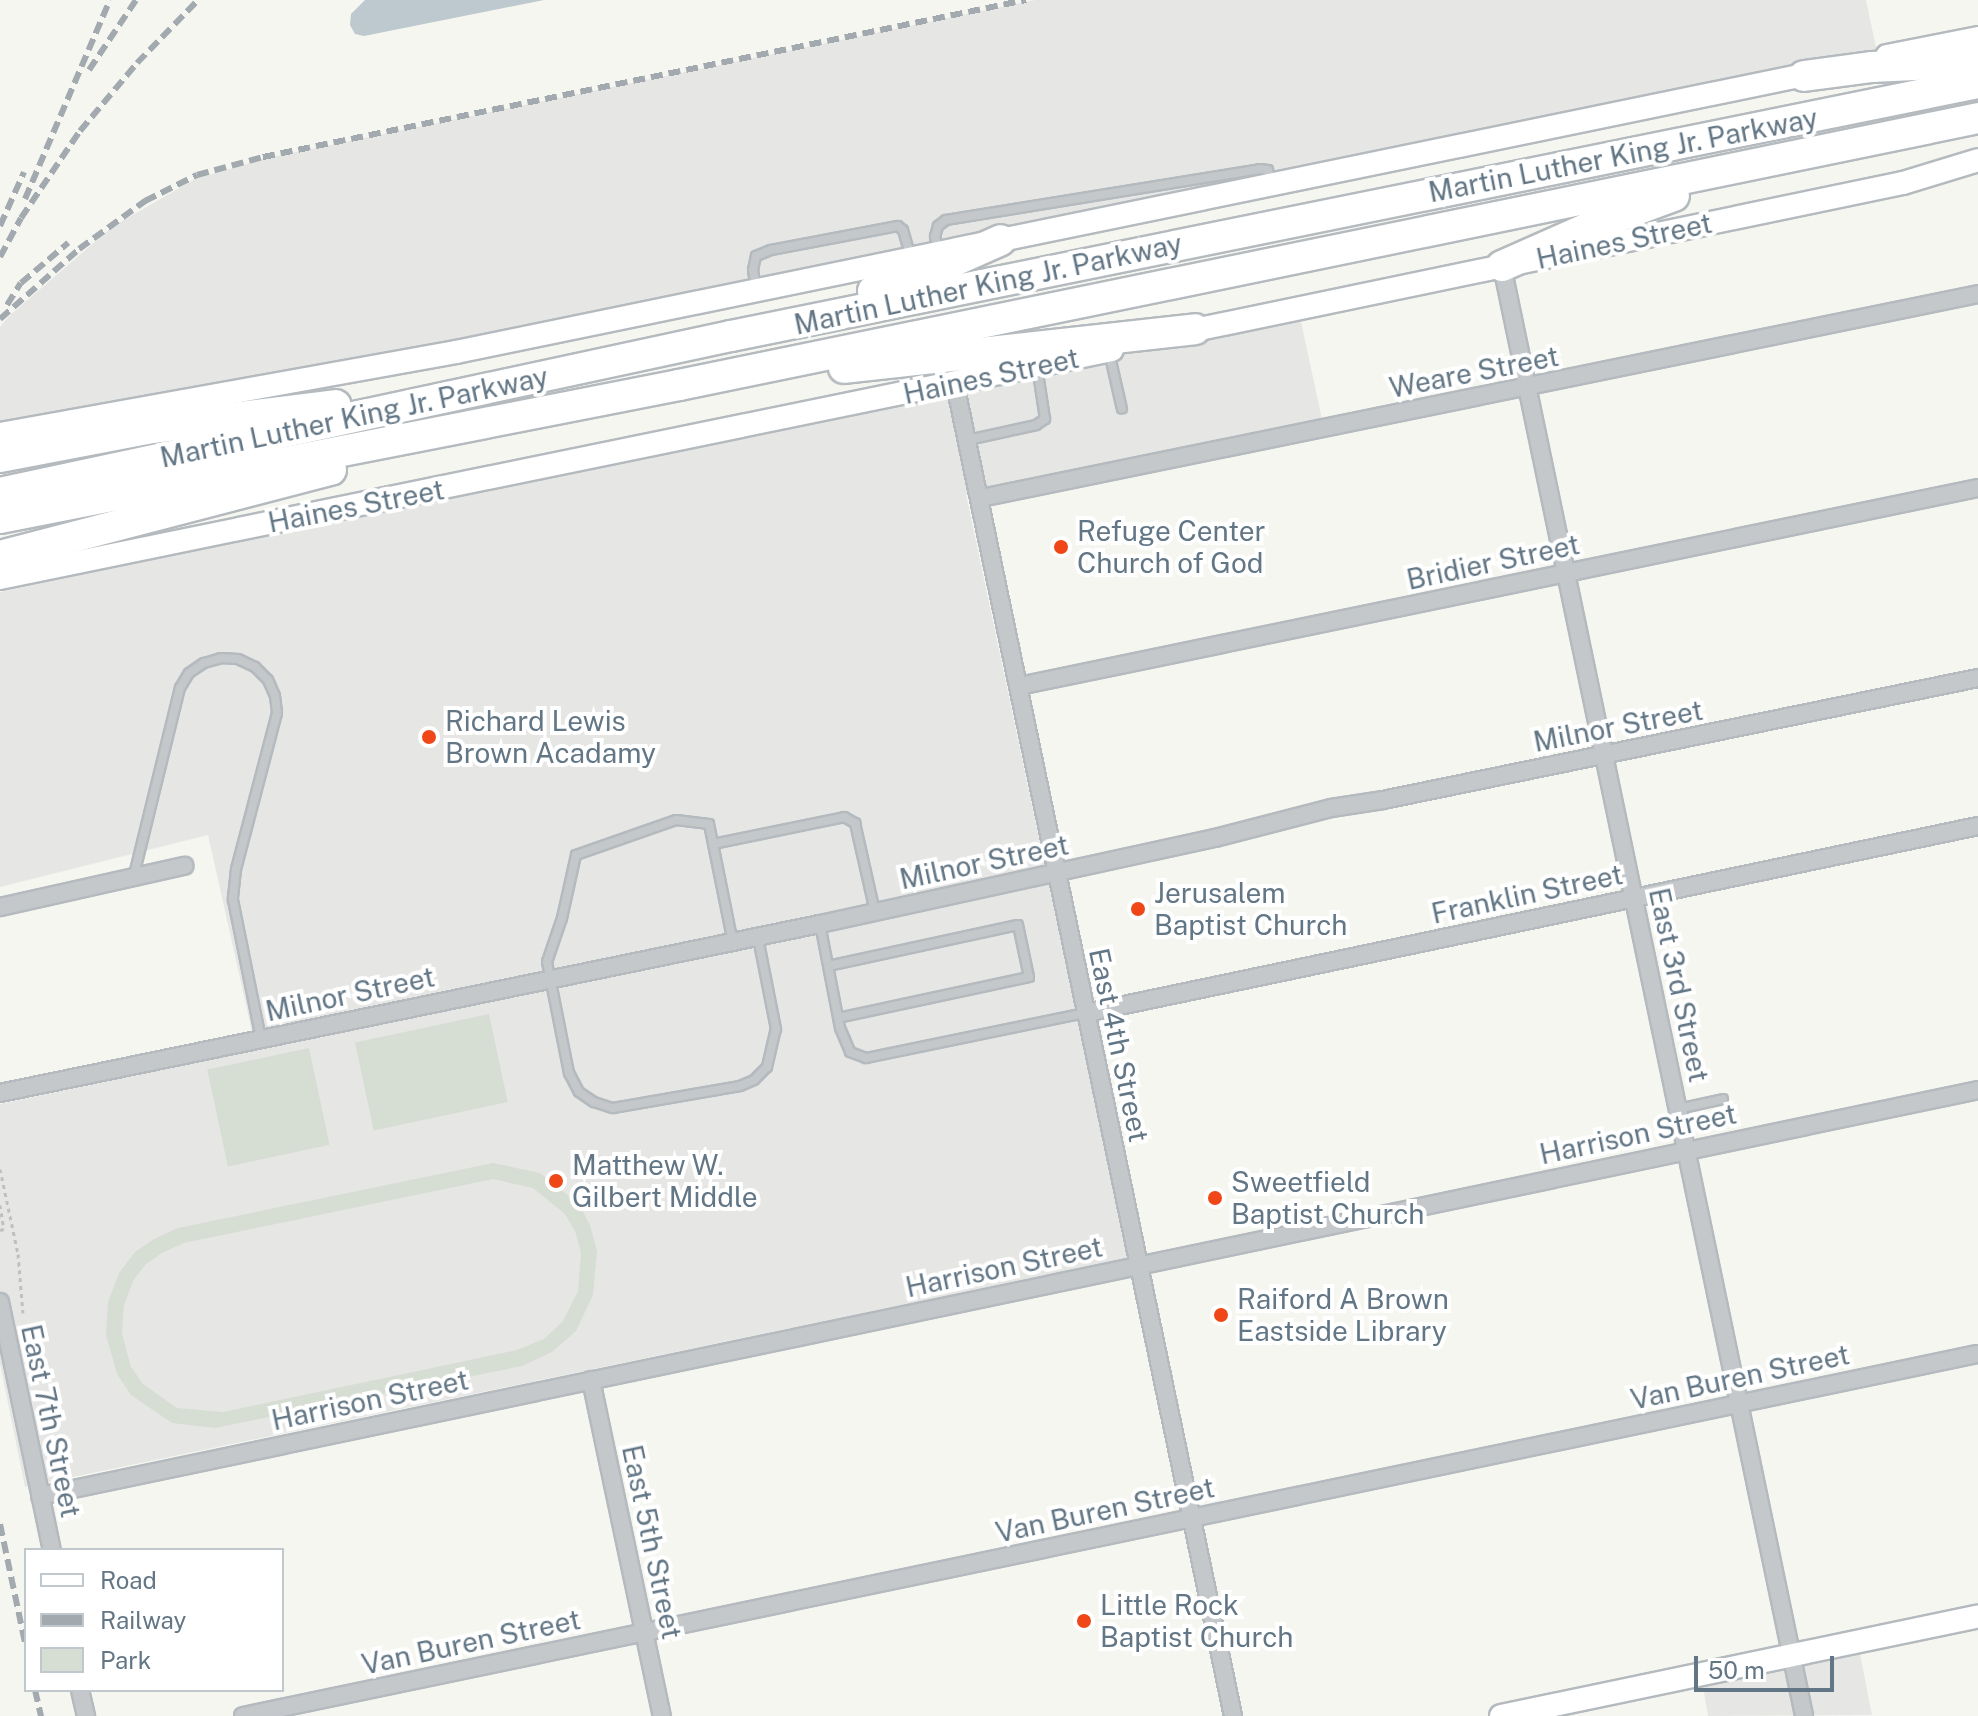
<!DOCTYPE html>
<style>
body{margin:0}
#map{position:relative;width:1978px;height:1716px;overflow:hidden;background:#f6f6f1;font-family:"Public Sans",sans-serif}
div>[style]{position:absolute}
.built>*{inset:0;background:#e6e7e5}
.green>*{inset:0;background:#d6ddd2;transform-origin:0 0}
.water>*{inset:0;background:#bdc9ce}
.path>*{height:3px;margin-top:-1.5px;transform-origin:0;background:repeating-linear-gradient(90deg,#bec0c2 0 4px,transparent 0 8px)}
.roads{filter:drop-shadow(2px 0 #b4babe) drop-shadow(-2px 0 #b4babe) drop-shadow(0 2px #b4babe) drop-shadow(0 -2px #b4babe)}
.lane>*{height:8px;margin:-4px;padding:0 4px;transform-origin:4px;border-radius:4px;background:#c4c8cb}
.street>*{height:16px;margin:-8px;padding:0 8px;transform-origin:8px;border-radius:8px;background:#c4c8cb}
.secondary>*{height:22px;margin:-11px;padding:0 11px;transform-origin:11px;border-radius:11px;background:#fff}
.highway>*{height:30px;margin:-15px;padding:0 15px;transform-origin:15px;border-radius:15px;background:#fff}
.rail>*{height:6px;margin-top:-3px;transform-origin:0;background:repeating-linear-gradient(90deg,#a2a9af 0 12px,transparent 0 18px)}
.dots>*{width:22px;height:22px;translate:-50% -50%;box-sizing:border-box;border:4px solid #fff;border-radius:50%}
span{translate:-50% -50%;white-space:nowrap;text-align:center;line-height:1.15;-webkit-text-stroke:8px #fff;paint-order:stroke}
.street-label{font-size:28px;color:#627685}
.poi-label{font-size:28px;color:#627685}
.left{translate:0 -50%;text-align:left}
.legend{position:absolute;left:24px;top:1548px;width:260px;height:144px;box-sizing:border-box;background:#fff;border:2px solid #c0c8ce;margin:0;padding:10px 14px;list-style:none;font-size:24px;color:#627685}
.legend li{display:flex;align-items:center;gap:16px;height:40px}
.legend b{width:40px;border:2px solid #c0c8ce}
.scale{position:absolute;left:1694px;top:1656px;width:140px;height:36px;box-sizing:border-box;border:4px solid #627685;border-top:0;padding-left:10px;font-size:24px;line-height:28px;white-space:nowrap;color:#627685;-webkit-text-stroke:6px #fff;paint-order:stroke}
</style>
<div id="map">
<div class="built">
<i style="clip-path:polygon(1035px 0,1866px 0,1877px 52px,367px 361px,0 425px,0 327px,9px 316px,112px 227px,195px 179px,267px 158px)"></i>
<i style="clip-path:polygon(1300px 317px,1322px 419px,966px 494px,1128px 1258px,25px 1487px,0 1364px,0 1104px,256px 1050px,208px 835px,0 887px,0 592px)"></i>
<i style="clip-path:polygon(1860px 1654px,1872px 1715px,1708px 1716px,1703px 1687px)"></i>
</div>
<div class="green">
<i style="left:489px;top:1014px;width:90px;height:137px;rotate:78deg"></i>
<i style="left:309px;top:1048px;width:99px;height:104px;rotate:78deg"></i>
<i style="clip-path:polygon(evenodd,493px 1163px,540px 1173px,579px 1204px,590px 1225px,597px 1251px,593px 1295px,576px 1331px,552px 1352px,522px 1366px,215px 1428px,172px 1423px,131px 1395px,117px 1374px,106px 1335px,108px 1302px,119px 1273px,135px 1252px,154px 1239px,178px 1228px,493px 1163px,493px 1179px,533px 1188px,565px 1214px,575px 1231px,581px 1253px,578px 1291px,563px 1321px,544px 1339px,517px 1350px,223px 1412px,177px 1408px,143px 1384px,131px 1367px,122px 1334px,124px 1305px,133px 1281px,146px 1264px,162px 1253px,184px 1243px,493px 1179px)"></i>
</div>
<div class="water">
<i style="clip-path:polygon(365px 0,544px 0,364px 36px,355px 34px,350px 25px,351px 14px)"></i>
</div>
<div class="path">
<i style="left:0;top:1169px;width:87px;rotate:78deg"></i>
<i style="left:18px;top:1254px;width:59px;rotate:85.2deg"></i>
<i style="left:0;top:1205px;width:24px;rotate:81deg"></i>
<i style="left:4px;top:1229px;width:4px;rotate:166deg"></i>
</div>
<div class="roads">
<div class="lane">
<i style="left:939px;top:252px;width:16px;rotate:-105deg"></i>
<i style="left:935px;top:237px;width:11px;rotate:-75deg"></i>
<i style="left:938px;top:226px;width:10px;rotate:-37deg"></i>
<i style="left:946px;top:220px;width:318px;rotate:-9.2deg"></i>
<i style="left:1260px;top:169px;width:8px;rotate:7deg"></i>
<i style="left:1268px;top:170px;width:11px;rotate:75deg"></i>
<i style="left:756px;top:289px;width:19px;rotate:-99deg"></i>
<i style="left:753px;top:270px;width:14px;rotate:-78deg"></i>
<i style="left:756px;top:256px;width:16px;rotate:-22deg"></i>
<i style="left:771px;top:250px;width:129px;rotate:-10.7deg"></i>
<i style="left:898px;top:226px;width:6px;rotate:39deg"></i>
<i style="left:903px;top:230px;width:29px;rotate:74deg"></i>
<i style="left:1109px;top:352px;width:58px;rotate:77.2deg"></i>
<i style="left:968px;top:440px;width:70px;rotate:-12.4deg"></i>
<i style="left:1036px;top:425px;width:11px;rotate:-34deg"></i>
<i style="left:1045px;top:419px;width:54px;rotate:-98.6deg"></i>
<i style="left:713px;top:844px;width:134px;rotate:-11.6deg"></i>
<i style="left:844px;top:817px;width:13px;rotate:29deg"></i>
<i style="left:855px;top:823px;width:91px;rotate:77.3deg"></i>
<i style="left:134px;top:875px;width:193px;rotate:-76.2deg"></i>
<i style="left:180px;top:688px;width:17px;rotate:-59deg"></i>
<i style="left:189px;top:673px;width:18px;rotate:-34deg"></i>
<i style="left:204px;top:663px;width:18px;rotate:-16deg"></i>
<i style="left:221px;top:658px;width:17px;rotate:3deg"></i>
<i style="left:238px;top:659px;width:19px;rotate:25deg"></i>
<i style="left:255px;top:667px;width:18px;rotate:45deg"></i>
<i style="left:268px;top:680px;width:17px;rotate:66deg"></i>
<i style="left:275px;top:696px;width:17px;rotate:83deg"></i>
<i style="left:277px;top:713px;width:161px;rotate:104.7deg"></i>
<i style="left:236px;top:869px;width:31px;rotate:96deg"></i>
<i style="left:233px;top:900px;width:142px;rotate:78.6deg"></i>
<i style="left:820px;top:924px;width:106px;rotate:79.1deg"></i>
<i style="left:840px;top:1028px;width:26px;rotate:67deg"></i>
<i style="left:850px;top:1052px;width:17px;rotate:21deg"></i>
<i style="left:866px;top:1058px;width:225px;rotate:-11.6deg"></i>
<i style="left:733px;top:943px;width:121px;rotate:-101.4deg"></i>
<i style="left:709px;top:824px;width:33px;rotate:-173deg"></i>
<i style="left:676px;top:820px;width:106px;rotate:160.7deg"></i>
<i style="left:576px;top:855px;width:65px;rotate:102.5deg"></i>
<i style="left:562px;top:918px;width:46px;rotate:108.8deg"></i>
<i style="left:547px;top:962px;width:113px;rotate:78.8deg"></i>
<i style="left:569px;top:1073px;width:21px;rotate:62deg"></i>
<i style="left:579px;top:1092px;width:18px;rotate:34deg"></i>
<i style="left:594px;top:1102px;width:20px;rotate:18deg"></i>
<i style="left:613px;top:1108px;width:129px;rotate:-9.8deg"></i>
<i style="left:740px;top:1086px;width:15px;rotate:-23deg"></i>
<i style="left:754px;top:1080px;width:18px;rotate:-45deg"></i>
<i style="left:767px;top:1067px;width:39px;rotate:-77deg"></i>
<i style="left:776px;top:1029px;width:93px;rotate:-101.2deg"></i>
<i style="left:828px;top:966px;width:194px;rotate:-12.2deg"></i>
<i style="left:1018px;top:925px;width:53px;rotate:78.1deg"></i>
<i style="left:1029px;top:977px;width:195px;rotate:167.9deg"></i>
<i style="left:1678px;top:1109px;width:46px;rotate:-12.5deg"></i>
</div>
<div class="street">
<i style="left:1502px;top:266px;width:1481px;rotate:78.23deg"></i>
<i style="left:955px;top:384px;width:1361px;rotate:78.21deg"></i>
<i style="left:981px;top:498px;width:1018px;rotate:-11.56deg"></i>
<i style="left:1019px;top:686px;width:979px;rotate:-11.67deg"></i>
<i style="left:0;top:907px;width:189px;rotate:-12.6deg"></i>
<i style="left:1086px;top:1013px;width:911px;rotate:-11.84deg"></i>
<i style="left:0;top:1093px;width:837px;rotate:-11.65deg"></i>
<i style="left:820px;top:924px;width:404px;rotate:-12.3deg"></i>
<i style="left:1215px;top:838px;width:120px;rotate:-14.5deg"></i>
<i style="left:1331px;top:808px;width:53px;rotate:-8.7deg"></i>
<i style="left:1383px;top:800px;width:607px;rotate:-11.59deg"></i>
<i style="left:0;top:1302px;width:253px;rotate:78.2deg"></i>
<i style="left:591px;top:1380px;width:343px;rotate:78.1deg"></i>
<i style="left:40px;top:1496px;width:1980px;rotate:-11.83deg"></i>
<i style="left:80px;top:1690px;width:27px;rotate:77deg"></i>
<i style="left:243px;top:1716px;width:1772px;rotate:-11.79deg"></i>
</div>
<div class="secondary">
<i style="left:1887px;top:56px;width:93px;rotate:-11.2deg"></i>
<i style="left:1180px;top:333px;width:738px;rotate:-11.72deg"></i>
<i style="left:1903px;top:183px;width:78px;rotate:-17deg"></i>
<i style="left:0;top:434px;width:463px;rotate:-10.2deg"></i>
<i style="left:456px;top:352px;width:1391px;rotate:-11.61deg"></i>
<i style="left:0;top:578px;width:1135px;rotate:-11.59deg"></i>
<i style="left:1501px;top:1716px;width:487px;rotate:-11.8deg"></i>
</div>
<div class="highway">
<i style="left:1804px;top:76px;width:69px;rotate:-7.5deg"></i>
<i style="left:1872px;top:67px;width:106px;rotate:-2.7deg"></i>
<i style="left:1502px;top:266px;width:102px;rotate:-23.8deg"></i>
<i style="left:1595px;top:225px;width:84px;rotate:-20.2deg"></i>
<i style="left:873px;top:291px;width:65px;rotate:-19deg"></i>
<i style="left:934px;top:270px;width:73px;rotate:-24.1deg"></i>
<i style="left:844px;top:368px;width:353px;rotate:-6.3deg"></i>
<i style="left:0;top:457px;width:155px;rotate:-10.8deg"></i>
<i style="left:152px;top:428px;width:185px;rotate:-7.1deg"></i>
<i style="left:0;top:493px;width:748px;rotate:-12.12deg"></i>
<i style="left:731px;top:336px;width:1272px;rotate:-11.47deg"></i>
<i style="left:0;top:518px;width:692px;rotate:-11.08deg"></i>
<i style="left:679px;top:385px;width:1326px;rotate:-11.61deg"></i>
<i style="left:0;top:556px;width:342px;rotate:-14.6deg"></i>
</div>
</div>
<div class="rail">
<i style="left:89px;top:70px;width:84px;rotate:-56.1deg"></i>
<i style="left:25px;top:199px;width:216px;rotate:-66.9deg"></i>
<i style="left:0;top:226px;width:59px;rotate:-66deg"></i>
<i style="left:0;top:257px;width:44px;rotate:-61.7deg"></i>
<i style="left:21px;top:218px;width:105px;rotate:-55.9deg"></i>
<i style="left:80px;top:131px;width:89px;rotate:-50deg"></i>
<i style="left:137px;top:63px;width:88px;rotate:-45.9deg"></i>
<i style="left:7px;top:305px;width:26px;rotate:-58deg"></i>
<i style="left:21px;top:283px;width:62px;rotate:-40.4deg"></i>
<i style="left:0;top:319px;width:106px;rotate:-41.5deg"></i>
<i style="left:79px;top:249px;width:82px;rotate:-36deg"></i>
<i style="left:145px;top:201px;width:58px;rotate:-26.6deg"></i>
<i style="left:197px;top:175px;width:68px;rotate:-15.3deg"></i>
<i style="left:263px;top:157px;width:779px;rotate:-11.63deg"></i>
<i style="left:0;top:1524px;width:126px;rotate:78.1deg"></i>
<i style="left:35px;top:1690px;width:27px;rotate:77deg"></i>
</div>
<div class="dots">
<i style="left:1061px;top:547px;background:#ef4717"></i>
<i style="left:429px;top:737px;background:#ef4717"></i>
<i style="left:1138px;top:909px;background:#ef4717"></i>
<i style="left:556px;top:1181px;background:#ef4717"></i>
<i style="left:1215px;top:1198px;background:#ef4717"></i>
<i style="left:1221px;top:1315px;background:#ef4717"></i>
<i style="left:1084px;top:1621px;background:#ef4717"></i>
</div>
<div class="street-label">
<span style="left:1623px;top:155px;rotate:-11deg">Martin Luther King Jr. Parkway</span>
<span style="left:1624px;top:241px;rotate:-12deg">Haines Street</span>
<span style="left:988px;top:284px;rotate:-12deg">Martin Luther King Jr. Parkway</span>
<span style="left:1474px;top:372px;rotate:-11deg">Weare Street</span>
<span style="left:991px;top:376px;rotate:-12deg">Haines Street</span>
<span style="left:354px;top:417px;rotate:-12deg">Martin Luther King Jr. Parkway</span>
<span style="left:356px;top:506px;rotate:-11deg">Haines Street</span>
<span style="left:1493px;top:562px;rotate:-12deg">Bridier Street</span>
<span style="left:1618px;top:726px;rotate:-11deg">Milnor Street</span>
<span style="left:984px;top:862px;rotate:-12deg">Milnor Street</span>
<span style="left:1527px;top:894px;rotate:-12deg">Franklin Street</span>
<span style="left:1679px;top:985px;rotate:78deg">East 3rd Street</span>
<span style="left:350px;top:994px;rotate:-12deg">Milnor Street</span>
<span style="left:1119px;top:1045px;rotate:78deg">East 4th Street</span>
<span style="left:1638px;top:1134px;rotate:-12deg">Harrison Street</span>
<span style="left:1004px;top:1267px;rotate:-12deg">Harrison Street</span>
<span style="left:1740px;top:1377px;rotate:-12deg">Van Buren Street</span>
<span style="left:370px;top:1400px;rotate:-12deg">Harrison Street</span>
<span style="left:51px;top:1421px;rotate:78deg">East 7th Street</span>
<span style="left:1105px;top:1510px;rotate:-12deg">Van Buren Street</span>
<span style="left:652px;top:1542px;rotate:78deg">East 5th Street</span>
<span style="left:471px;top:1642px;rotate:-12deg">Van Buren Street</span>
</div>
<div class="poi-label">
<span class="left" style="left:1077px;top:547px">Refuge Center<br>Church of God</span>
<span class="left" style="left:445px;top:737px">Richard Lewis<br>Brown Acadamy</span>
<span class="left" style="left:1154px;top:909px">Jerusalem<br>Baptist Church</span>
<span class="left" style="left:572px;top:1181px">Matthew W.<br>Gilbert Middle</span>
<span class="left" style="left:1231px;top:1198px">Sweetfield<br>Baptist Church</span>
<span class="left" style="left:1237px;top:1315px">Raiford A Brown<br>Eastside Library</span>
<span class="left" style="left:1100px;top:1621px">Little Rock<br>Baptist Church</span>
</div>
<ul class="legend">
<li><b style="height:10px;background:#fff"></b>Road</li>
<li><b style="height:10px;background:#a2a9af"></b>Railway</li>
<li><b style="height:22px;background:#d6ddd2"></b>Park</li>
</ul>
<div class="scale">50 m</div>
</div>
